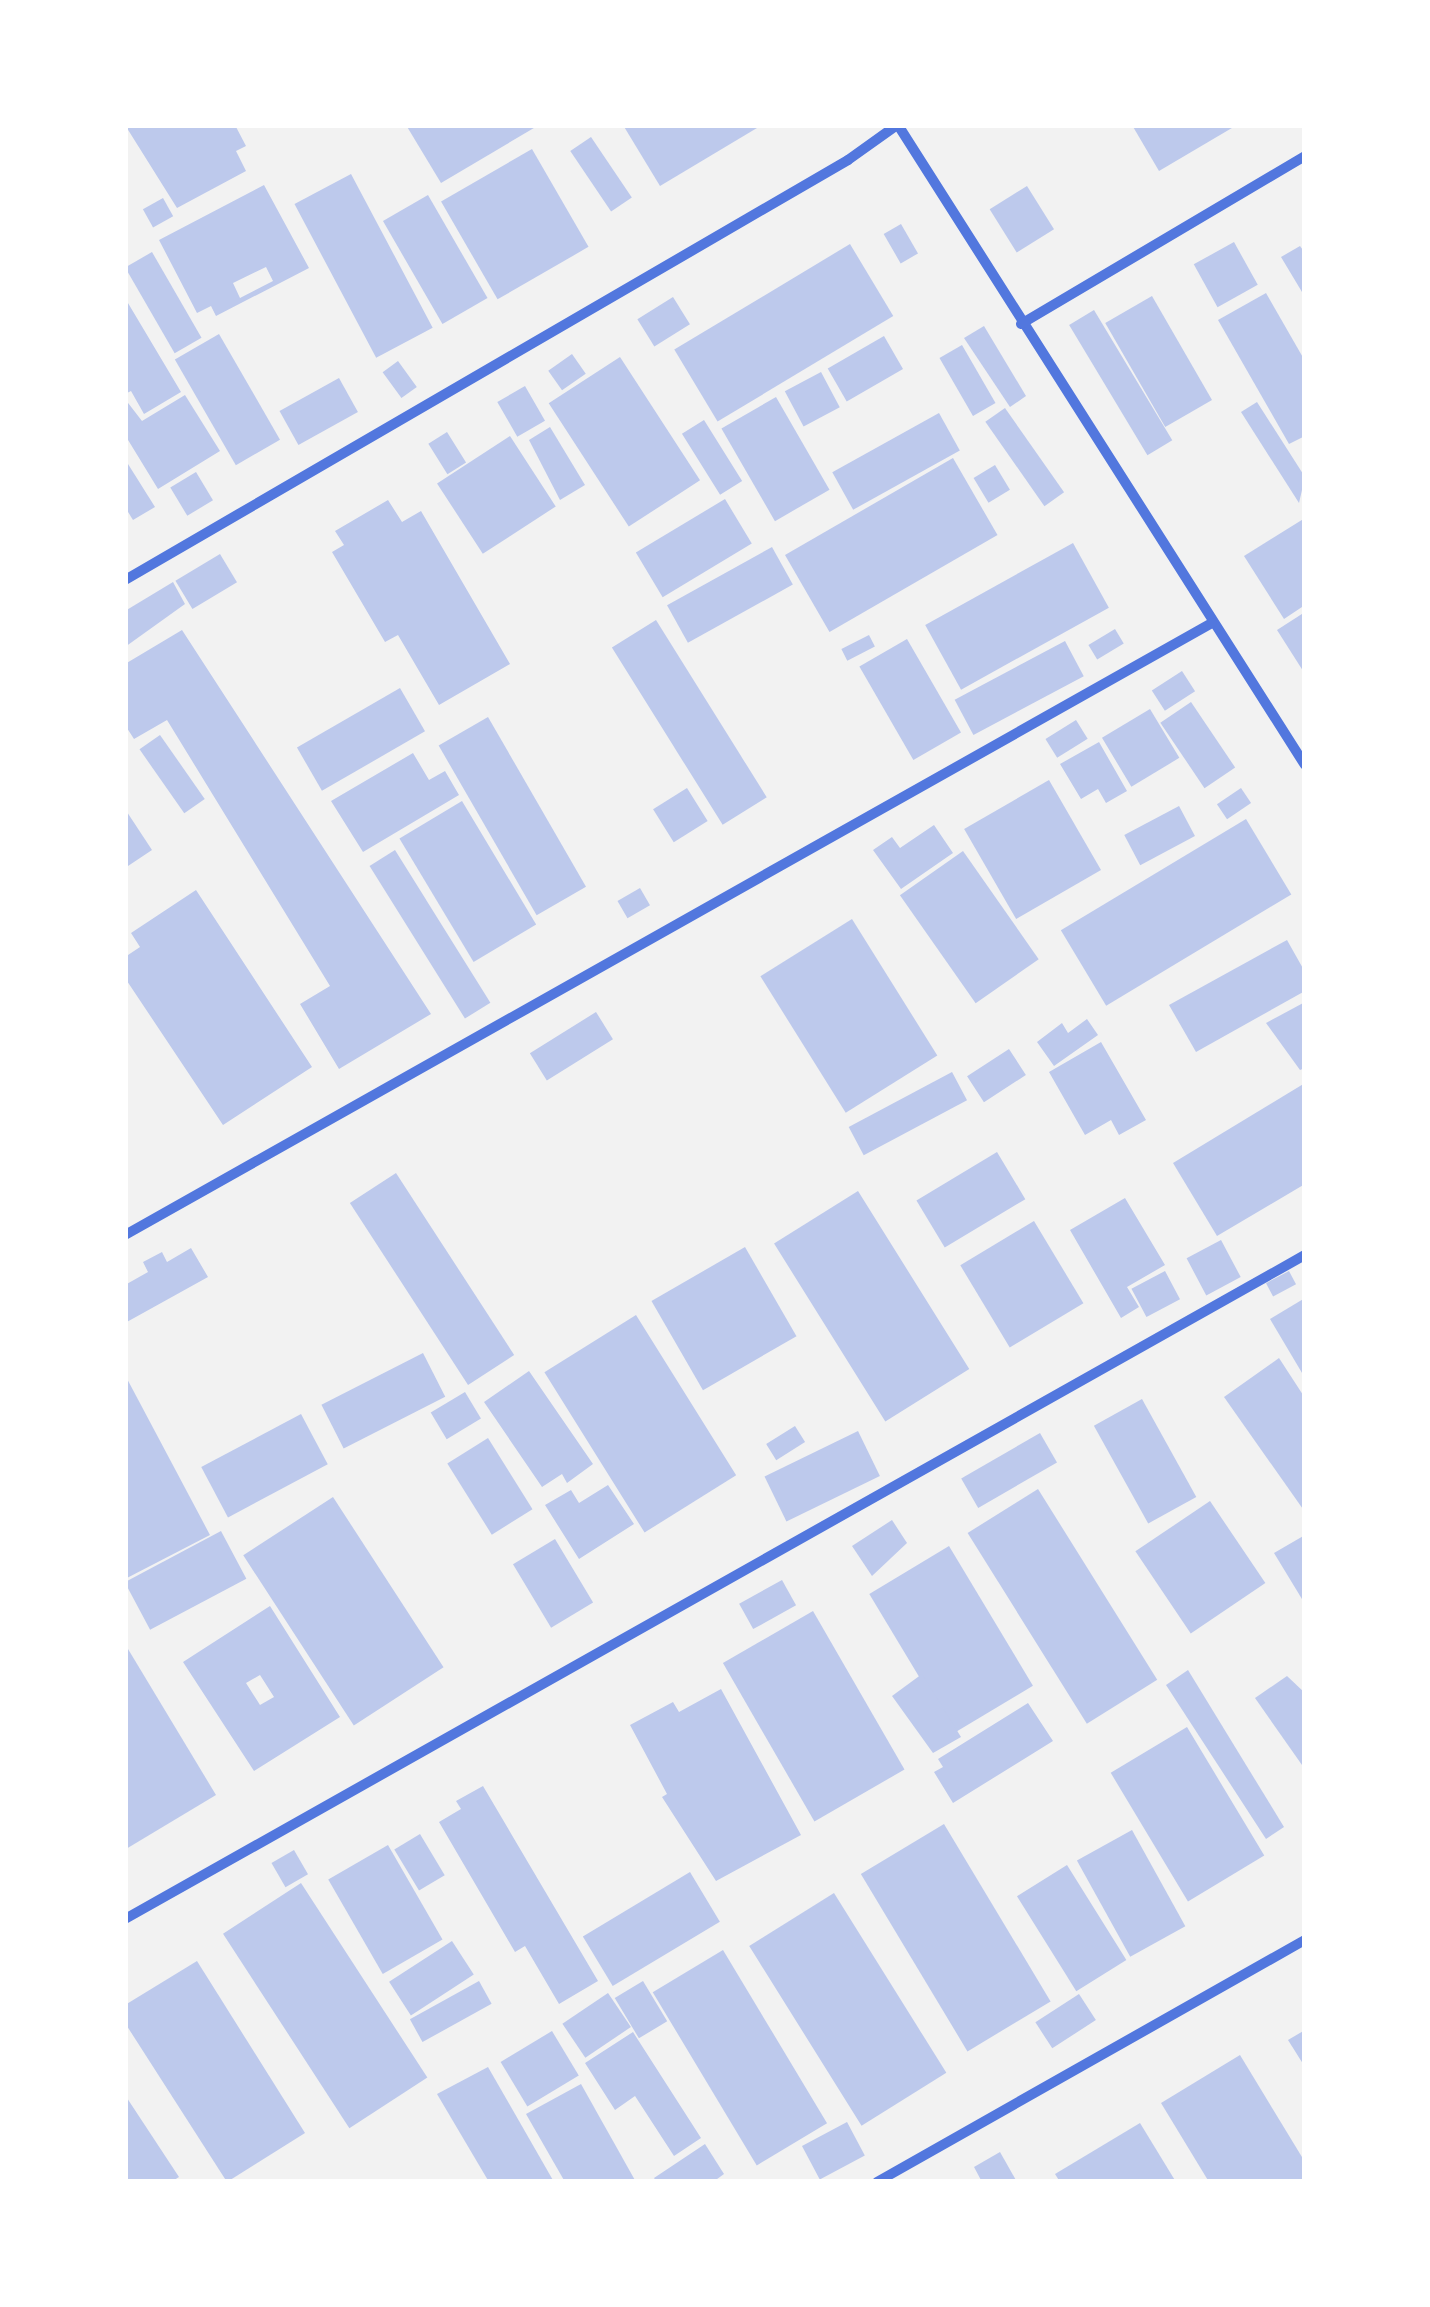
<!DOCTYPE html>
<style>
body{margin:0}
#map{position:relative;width:1430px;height:2307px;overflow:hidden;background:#f2f2f2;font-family:"IBM Plex Serif",serif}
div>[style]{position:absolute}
.building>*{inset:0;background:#bdc9ec;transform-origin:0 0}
.minor>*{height:10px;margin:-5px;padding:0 5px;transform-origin:5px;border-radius:5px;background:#5277de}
span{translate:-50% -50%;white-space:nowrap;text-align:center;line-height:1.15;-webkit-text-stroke:8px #fff;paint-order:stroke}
.frame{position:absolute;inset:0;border:128px solid #fff;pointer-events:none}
</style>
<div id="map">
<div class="building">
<i style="clip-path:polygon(125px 125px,235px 125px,246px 146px,236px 151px,246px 171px,177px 208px)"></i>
<i style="clip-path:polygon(406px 125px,539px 125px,441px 183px)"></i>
<i style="clip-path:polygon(623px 125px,762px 125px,660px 186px)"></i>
<i style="clip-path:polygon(1132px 125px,1237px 125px,1159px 171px)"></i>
<i style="left:591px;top:137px;width:73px;height:25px;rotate:56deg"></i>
<i style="left:532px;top:149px;width:113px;height:105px;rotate:60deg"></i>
<i style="left:351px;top:174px;width:174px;height:64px;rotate:62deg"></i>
<i style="clip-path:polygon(evenodd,264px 185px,309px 268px,216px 316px,211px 306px,197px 313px,159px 240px,264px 185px,266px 267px,273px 281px,240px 298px,233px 283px,266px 267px)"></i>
<i style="left:1027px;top:186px;width:51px;height:44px;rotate:58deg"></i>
<i style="left:428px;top:195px;width:119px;height:52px;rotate:60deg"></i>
<i style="left:163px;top:198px;width:21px;height:23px;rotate:61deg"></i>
<i style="left:901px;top:224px;width:34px;height:20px;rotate:60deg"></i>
<i style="left:1234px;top:242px;width:49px;height:46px;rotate:61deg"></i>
<i style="left:850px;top:244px;width:84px;height:205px;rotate:59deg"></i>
<i style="clip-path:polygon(1300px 246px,1305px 253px,1305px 297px,1281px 257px)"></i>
<i style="left:152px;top:252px;width:99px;height:31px;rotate:60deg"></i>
<i style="clip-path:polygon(1266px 293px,1305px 361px,1305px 436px,1289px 444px,1218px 320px)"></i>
<i style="left:1152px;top:296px;width:120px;height:54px;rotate:60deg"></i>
<i style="left:673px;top:297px;width:32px;height:42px;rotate:58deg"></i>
<i style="clip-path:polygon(125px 298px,181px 392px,144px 414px,131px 391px,125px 394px)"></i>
<i style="left:1094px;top:310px;width:152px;height:29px;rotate:59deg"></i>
<i style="clip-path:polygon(984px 326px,1026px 396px,1010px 407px,964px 338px)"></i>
<i style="left:219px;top:334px;width:122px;height:51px;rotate:60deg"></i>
<i style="left:884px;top:336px;width:38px;height:65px;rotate:60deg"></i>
<i style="left:962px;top:345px;width:67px;height:26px;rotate:60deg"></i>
<i style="left:572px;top:354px;width:24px;height:29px;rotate:55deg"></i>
<i style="left:620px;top:357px;width:147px;height:85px;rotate:57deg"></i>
<i style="left:398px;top:361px;width:32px;height:19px;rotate:54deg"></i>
<i style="left:821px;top:372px;width:40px;height:41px;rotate:62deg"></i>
<i style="left:339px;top:378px;width:39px;height:68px;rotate:61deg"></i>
<i style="left:525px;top:386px;width:40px;height:32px;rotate:60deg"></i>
<i style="clip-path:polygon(185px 395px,220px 451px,158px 489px,125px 435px,125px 399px,142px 421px)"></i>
<i style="left:776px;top:397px;width:107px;height:63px;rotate:60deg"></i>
<i style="clip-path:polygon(1257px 402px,1305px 477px,1299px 503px,1241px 412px)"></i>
<i style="left:1005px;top:408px;width:103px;height:24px;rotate:55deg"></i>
<i style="left:939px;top:413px;width:43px;height:122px;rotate:61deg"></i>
<i style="left:704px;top:420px;width:72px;height:26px;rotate:58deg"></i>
<i style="clip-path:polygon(550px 427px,585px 485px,560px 500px,529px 440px)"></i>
<i style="left:447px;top:432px;width:36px;height:22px;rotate:58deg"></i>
<i style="left:510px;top:436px;width:84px;height:87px;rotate:57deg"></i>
<i style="left:953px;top:458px;width:89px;height:194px;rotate:60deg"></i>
<i style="clip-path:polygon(128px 464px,155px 507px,133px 520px,125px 507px)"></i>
<i style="left:995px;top:465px;width:29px;height:25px;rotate:59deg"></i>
<i style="left:196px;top:472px;width:33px;height:30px;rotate:59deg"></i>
<i style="left:725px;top:499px;width:52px;height:104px;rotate:59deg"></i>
<i style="clip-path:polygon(388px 500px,402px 522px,421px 511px,510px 664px,439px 705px,398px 635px,385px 642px,332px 552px,344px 545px,335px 531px)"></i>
<i style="clip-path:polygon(1305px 518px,1305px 605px,1284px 619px,1244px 556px)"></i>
<i style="left:1073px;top:543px;width:74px;height:169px;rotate:61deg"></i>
<i style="left:772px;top:547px;width:43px;height:120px;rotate:61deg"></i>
<i style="left:220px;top:554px;width:33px;height:52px;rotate:59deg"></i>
<i style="clip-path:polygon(173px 582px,185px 604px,125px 647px,125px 611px)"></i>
<i style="clip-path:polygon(1305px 612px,1305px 674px,1277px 630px)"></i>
<i style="left:656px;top:620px;width:209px;height:52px;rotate:58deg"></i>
<i style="left:1115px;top:629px;width:17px;height:31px;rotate:59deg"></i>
<i style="clip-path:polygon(182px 630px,431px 1014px,339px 1069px,300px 1004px,330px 986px,167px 720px,134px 739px,125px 725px,125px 664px)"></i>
<i style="left:869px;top:635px;width:13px;height:31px;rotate:63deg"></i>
<i style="left:907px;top:639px;width:108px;height:55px;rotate:60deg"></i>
<i style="left:1065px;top:641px;width:40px;height:125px;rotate:62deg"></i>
<i style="left:1182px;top:671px;width:24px;height:36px;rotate:57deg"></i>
<i style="left:400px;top:688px;width:50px;height:119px;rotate:60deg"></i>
<i style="left:1191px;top:702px;width:79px;height:37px;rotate:56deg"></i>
<i style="left:1150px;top:709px;width:57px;height:56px;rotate:59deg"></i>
<i style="left:488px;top:717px;width:196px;height:57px;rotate:60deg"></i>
<i style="left:1076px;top:720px;width:22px;height:36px;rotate:58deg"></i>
<i style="left:160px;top:735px;width:78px;height:25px;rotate:55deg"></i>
<i style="clip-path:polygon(1099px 742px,1127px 791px,1106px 803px,1098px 789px,1081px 799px,1060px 764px)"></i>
<i style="clip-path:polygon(413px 753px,429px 780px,445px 771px,459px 795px,363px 852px,331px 801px)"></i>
<i style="left:1049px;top:780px;width:104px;height:98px;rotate:60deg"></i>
<i style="left:687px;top:788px;width:39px;height:40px;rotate:58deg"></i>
<i style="left:1241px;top:788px;width:18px;height:29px;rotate:56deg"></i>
<i style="left:462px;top:801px;width:144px;height:73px;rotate:59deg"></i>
<i style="left:1179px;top:806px;width:34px;height:62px;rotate:62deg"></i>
<i style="clip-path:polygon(125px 809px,152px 850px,125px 868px)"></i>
<i style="left:1246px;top:819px;width:88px;height:216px;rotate:59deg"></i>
<i style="clip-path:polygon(934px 825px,953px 853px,901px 889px,873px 850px,892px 837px,900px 848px)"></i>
<i style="left:395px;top:850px;width:180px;height:30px;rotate:58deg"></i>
<i style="left:963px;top:851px;width:132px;height:77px;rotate:55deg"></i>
<i style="left:640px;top:888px;width:20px;height:26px;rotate:60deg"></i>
<i style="clip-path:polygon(196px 890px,312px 1067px,223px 1125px,125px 978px,125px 957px,140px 947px,131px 933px)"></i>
<i style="left:852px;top:919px;width:161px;height:108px;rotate:58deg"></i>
<i style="clip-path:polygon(1287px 940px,1305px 972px,1305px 991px,1196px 1052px,1169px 1005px)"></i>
<i style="clip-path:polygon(1305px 1002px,1305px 1068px,1300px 1070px,1266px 1023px)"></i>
<i style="left:596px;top:1012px;width:32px;height:78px;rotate:58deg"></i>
<i style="clip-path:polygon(1087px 1019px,1098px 1035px,1054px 1066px,1037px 1042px,1062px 1023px,1068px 1033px)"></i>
<i style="clip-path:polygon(1101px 1042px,1146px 1120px,1119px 1135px,1111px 1120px,1085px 1135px,1049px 1072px)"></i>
<i style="left:1009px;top:1049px;width:31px;height:50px;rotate:57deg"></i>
<i style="left:952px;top:1072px;width:32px;height:117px;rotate:62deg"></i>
<i style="clip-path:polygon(1305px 1083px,1305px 1184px,1217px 1236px,1173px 1163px)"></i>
<i style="left:997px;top:1152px;width:55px;height:94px;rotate:59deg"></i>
<i style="left:396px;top:1173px;width:217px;height:55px;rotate:57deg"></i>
<i style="left:858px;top:1191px;width:210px;height:99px;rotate:58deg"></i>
<i style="clip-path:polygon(1125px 1198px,1165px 1265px,1127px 1287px,1139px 1307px,1121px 1318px,1070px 1230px)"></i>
<i style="left:1034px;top:1221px;width:96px;height:86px;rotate:59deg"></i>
<i style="left:1221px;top:1240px;width:42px;height:39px;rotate:62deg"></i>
<i style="left:745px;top:1247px;width:103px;height:108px;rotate:60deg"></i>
<i style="clip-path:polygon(191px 1248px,208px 1277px,125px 1323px,125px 1285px,148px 1272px,143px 1262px,162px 1252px,167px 1262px)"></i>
<i style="left:1165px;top:1271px;width:32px;height:38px;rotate:62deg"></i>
<i style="left:1289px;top:1271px;width:15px;height:26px;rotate:62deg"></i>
<i style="clip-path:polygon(1305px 1298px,1305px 1378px,1270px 1319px)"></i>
<i style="left:636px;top:1315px;width:189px;height:108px;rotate:58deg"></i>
<i style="left:423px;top:1353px;width:49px;height:114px;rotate:63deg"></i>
<i style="clip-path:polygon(1279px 1358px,1305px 1398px,1305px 1512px,1224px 1397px)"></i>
<i style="clip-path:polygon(529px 1371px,593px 1464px,567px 1483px,562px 1474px,542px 1487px,484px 1402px)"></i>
<i style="clip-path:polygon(125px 1375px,210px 1535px,125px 1579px)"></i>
<i style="left:465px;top:1392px;width:31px;height:40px;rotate:59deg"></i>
<i style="left:1142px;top:1399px;width:112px;height:55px;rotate:61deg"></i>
<i style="left:301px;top:1414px;width:57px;height:113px;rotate:62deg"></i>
<i style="left:795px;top:1426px;width:19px;height:34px;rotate:58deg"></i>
<i style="left:858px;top:1431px;width:50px;height:104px;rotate:64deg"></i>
<i style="left:1040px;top:1433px;width:34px;height:91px;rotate:60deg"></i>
<i style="left:488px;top:1438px;width:84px;height:48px;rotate:58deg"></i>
<i style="clip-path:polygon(608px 1485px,634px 1524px,579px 1559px,545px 1505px,571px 1490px,579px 1503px)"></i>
<i style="left:1038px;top:1489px;width:225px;height:83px;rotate:58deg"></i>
<i style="left:333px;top:1497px;width:203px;height:107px;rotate:57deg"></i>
<i style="left:1210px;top:1501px;width:99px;height:90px;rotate:56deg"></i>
<i style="clip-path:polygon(892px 1520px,907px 1543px,872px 1576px,852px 1546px)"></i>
<i style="left:221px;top:1531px;width:54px;height:109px;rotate:62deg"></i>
<i style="clip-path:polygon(1305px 1535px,1305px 1604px,1274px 1553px)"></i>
<i style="left:555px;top:1539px;width:74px;height:49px;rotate:59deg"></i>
<i style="left:949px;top:1546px;width:163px;height:93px;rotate:59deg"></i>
<i style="left:782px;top:1580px;width:29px;height:49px;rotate:61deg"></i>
<i style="clip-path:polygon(evenodd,270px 1606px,340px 1717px,254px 1771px,183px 1662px,270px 1606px,260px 1675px,274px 1697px,260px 1705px,246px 1683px,260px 1675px)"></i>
<i style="left:813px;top:1611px;width:183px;height:104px;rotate:60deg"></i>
<i style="clip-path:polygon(125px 1644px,216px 1795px,126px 1849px,125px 1847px)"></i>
<i style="clip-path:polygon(1188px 1670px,1284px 1827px,1266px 1839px,1166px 1685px)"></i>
<i style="clip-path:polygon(922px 1674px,961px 1737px,933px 1753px,892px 1696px)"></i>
<i style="clip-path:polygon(1287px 1676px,1305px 1693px,1302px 1765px,1255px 1698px)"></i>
<i style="clip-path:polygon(721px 1689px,801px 1835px,716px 1881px,662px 1797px,667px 1794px,630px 1725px,673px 1702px,679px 1712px)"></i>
<i style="clip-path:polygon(1028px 1703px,1053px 1741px,953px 1803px,934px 1772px,943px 1767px,938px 1759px)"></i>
<i style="left:1187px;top:1727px;width:150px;height:89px;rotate:59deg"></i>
<i style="clip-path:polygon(483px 1786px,598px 1981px,559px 2004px,525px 1946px,515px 1952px,439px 1822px,461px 1809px,456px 1801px)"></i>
<i style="left:944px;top:1824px;width:207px;height:97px;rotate:59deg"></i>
<i style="left:1132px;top:1830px;width:110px;height:63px;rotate:61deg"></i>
<i style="left:420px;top:1834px;width:48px;height:30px;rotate:59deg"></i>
<i style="left:388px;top:1845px;width:109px;height:69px;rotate:60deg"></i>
<i style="left:294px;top:1850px;width:28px;height:26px;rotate:60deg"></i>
<i style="left:1067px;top:1865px;width:112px;height:59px;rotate:58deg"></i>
<i style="left:690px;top:1872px;width:58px;height:125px;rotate:59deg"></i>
<i style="left:301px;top:1883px;width:232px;height:93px;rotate:57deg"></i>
<i style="left:834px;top:1893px;width:212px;height:100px;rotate:58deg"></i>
<i style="left:452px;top:1941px;width:40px;height:75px;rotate:57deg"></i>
<i style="left:723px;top:1950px;width:202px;height:82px;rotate:59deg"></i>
<i style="clip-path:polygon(197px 1961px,305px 2133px,227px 2182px,125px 2023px,125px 2005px)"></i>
<i style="left:479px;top:1981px;width:26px;height:79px;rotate:61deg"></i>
<i style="left:643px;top:1981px;width:47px;height:33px;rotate:59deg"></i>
<i style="left:608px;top:1993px;width:41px;height:55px;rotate:56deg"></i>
<i style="left:1079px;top:1994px;width:31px;height:52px;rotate:57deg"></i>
<i style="clip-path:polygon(1305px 2030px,1305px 2067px,1288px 2040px)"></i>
<i style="left:552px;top:2031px;width:52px;height:60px;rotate:59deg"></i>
<i style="clip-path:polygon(633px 2032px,701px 2138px,674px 2156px,635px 2096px,615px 2110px,585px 2063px)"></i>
<i style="clip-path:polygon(1240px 2055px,1305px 2162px,1305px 2182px,1209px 2182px,1161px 2103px)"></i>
<i style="clip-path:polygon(488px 2067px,554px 2182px,489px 2182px,437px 2094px)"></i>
<i style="clip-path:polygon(581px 2084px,636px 2182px,565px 2182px,526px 2114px)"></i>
<i style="clip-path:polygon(125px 2095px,179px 2177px,171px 2182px,125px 2182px)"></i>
<i style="left:847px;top:2122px;width:38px;height:51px;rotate:62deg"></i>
<i style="clip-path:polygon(1140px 2123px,1176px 2182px,1060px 2182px,1055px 2174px)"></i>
<i style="clip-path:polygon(705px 2144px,724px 2174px,713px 2182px,657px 2182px,654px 2178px)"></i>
<i style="clip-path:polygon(1000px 2152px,1017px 2182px,982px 2182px,974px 2167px)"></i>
</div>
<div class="minor">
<i style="left:898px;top:125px;width:758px;rotate:57.55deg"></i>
<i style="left:1021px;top:324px;width:330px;rotate:-30.6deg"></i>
<i style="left:125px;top:580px;width:836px;rotate:-30.15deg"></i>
<i style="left:848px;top:160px;width:60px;rotate:-35.5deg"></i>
<i style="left:125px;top:1235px;width:1247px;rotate:-29.38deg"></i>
<i style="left:125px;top:1919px;width:1354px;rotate:-29.37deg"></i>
<i style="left:877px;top:2182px;width:492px;rotate:-29.5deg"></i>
</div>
<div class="frame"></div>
</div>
